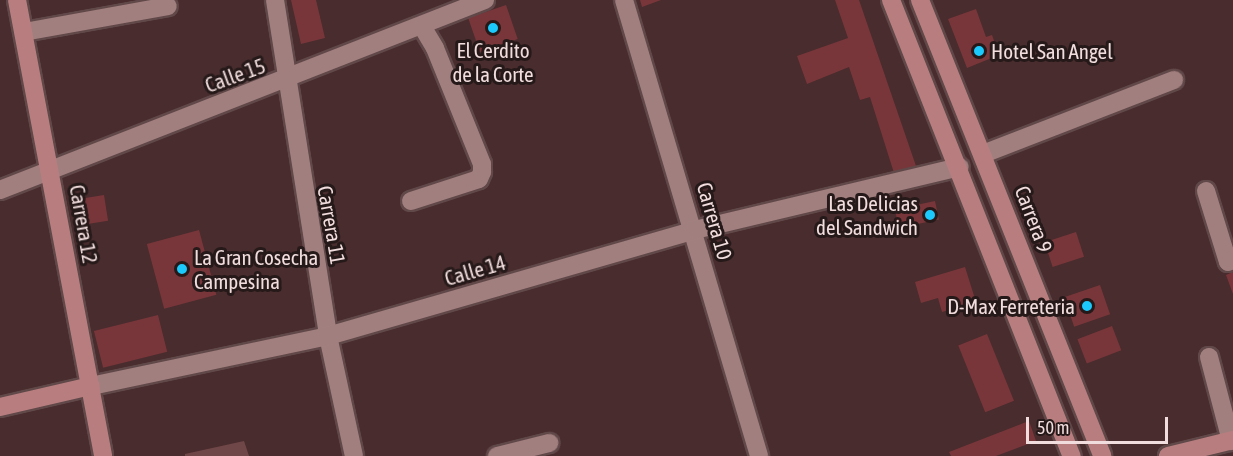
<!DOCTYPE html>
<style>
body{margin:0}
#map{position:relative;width:1233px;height:456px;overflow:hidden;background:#492c2d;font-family:"Asap Condensed",sans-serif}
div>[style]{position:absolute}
.green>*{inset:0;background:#704748}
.building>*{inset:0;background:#78363a;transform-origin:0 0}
.roads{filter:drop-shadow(2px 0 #614849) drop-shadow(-2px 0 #614849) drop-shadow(0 2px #614849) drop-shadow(0 -2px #614849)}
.minor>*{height:18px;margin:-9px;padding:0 9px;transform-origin:9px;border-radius:9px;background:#a27f7f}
.major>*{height:18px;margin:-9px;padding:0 9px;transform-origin:9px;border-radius:9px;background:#b87e7f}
.dots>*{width:16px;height:16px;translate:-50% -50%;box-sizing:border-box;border:3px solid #261919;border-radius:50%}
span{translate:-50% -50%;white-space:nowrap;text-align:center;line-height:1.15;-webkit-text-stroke:6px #261919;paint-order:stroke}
.poi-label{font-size:21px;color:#f1dddd}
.left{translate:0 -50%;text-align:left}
.right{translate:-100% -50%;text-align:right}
.street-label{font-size:21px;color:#f1dddd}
.scale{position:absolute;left:1026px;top:417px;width:142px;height:27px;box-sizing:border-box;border:3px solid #f1dddd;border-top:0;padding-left:8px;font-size:18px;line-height:21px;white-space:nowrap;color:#f1dddd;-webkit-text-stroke:4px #261919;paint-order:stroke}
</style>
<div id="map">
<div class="green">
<i style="clip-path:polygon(244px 441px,249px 456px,185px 456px,185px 454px)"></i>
</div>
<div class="building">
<i style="clip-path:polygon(291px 0,316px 0,325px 38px,301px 44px)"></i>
<i style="clip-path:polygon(640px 0,661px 0,642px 7px)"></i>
<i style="clip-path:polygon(835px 0,859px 0,916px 166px,894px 173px,870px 97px,860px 100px,849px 67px,807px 84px,797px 56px,848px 38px)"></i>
<i style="left:506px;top:5px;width:36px;height:40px;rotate:71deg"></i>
<i style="clip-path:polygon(976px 9px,986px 37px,992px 35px,999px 55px,967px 68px,948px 19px)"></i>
<i style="left:104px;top:195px;width:26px;height:27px;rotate:81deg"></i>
<i style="left:935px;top:201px;width:19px;height:41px;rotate:78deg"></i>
<i style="left:199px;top:230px;width:67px;height:54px;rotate:75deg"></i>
<i style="left:1076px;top:232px;width:26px;height:33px;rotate:72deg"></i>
<i style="clip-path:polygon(965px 267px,976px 302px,942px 312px,938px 298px,921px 303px,915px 282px)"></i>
<i style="clip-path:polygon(1233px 272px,1233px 294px,1226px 275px)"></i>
<i style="left:1100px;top:285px;width:31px;height:38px;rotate:71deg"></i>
<i style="left:158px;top:315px;width:38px;height:66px;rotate:76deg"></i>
<i style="left:1112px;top:326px;width:26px;height:37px;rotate:69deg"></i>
<i style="left:987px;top:334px;width:72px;height:31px;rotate:68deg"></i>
<i style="clip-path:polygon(1029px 421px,1036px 441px,996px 456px,951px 456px,949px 452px)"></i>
</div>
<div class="roads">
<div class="minor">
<i style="left:275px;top:0;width:340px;rotate:81deg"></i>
<i style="left:328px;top:336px;width:123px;rotate:77.8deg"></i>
<i style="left:624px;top:0;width:476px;rotate:73.5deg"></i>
<i style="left:24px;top:32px;width:146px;rotate:-10.2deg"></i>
<i style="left:983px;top:154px;width:205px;rotate:-21.2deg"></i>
<i style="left:0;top:190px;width:521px;rotate:-21.39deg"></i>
<i style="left:1206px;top:191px;width:74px;rotate:72.8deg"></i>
<i style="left:1228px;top:262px;width:5px;rotate:-22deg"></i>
<i style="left:411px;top:201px;width:71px;rotate:-17.9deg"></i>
<i style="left:479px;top:179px;width:8px;rotate:-67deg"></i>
<i style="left:482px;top:172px;width:8px;rotate:-90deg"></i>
<i style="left:482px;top:164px;width:125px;rotate:-112.1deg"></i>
<i style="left:435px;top:48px;width:26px;rotate:-121deg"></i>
<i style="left:1209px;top:357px;width:87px;rotate:75.3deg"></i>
<i style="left:91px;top:386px;width:242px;rotate:-11.9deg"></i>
<i style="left:328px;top:336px;width:382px;rotate:-16.1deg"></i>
<i style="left:695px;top:230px;width:272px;rotate:-13.4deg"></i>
<i style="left:497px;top:456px;width:54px;rotate:-14deg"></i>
</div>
<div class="major">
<i style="left:17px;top:0;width:464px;rotate:79.3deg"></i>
<i style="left:891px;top:0;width:491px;rotate:68.4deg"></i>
<i style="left:920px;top:0;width:491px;rotate:68.2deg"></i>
<i style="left:0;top:407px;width:93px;rotate:-13deg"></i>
<i style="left:1168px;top:456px;width:67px;rotate:-13.8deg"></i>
</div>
</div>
<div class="dots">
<i style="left:493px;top:28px;background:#1cc9fc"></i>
<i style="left:979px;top:51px;background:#1cc9fc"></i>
<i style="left:930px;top:215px;background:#1cc9fc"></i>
<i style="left:182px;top:269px;background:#1cc9fc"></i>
<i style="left:1087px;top:306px;background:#1cc9fc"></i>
</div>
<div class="poi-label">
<span style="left:493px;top:62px">El Cerdito<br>de la Corte</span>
<span class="left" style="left:991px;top:51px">Hotel San Angel</span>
<span class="right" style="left:918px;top:215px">Las Delicias<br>del Sandwich</span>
<span class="left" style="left:194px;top:269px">La Gran Cosecha<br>Campesina</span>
<span class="right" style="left:1075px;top:306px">D-Max Ferreteria</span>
</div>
<div class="street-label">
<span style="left:235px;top:75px;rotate:-20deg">Calle 15</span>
<span style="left:1034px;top:219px;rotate:69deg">Carrera 9</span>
<span style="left:715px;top:221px;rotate:74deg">Carrera 10</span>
<span style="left:84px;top:224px;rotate:80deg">Carrera 12</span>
<span style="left:332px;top:225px;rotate:80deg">Carrera 11</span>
<span style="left:475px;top:270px;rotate:-16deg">Calle 14</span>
</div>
<div class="scale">50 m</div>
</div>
